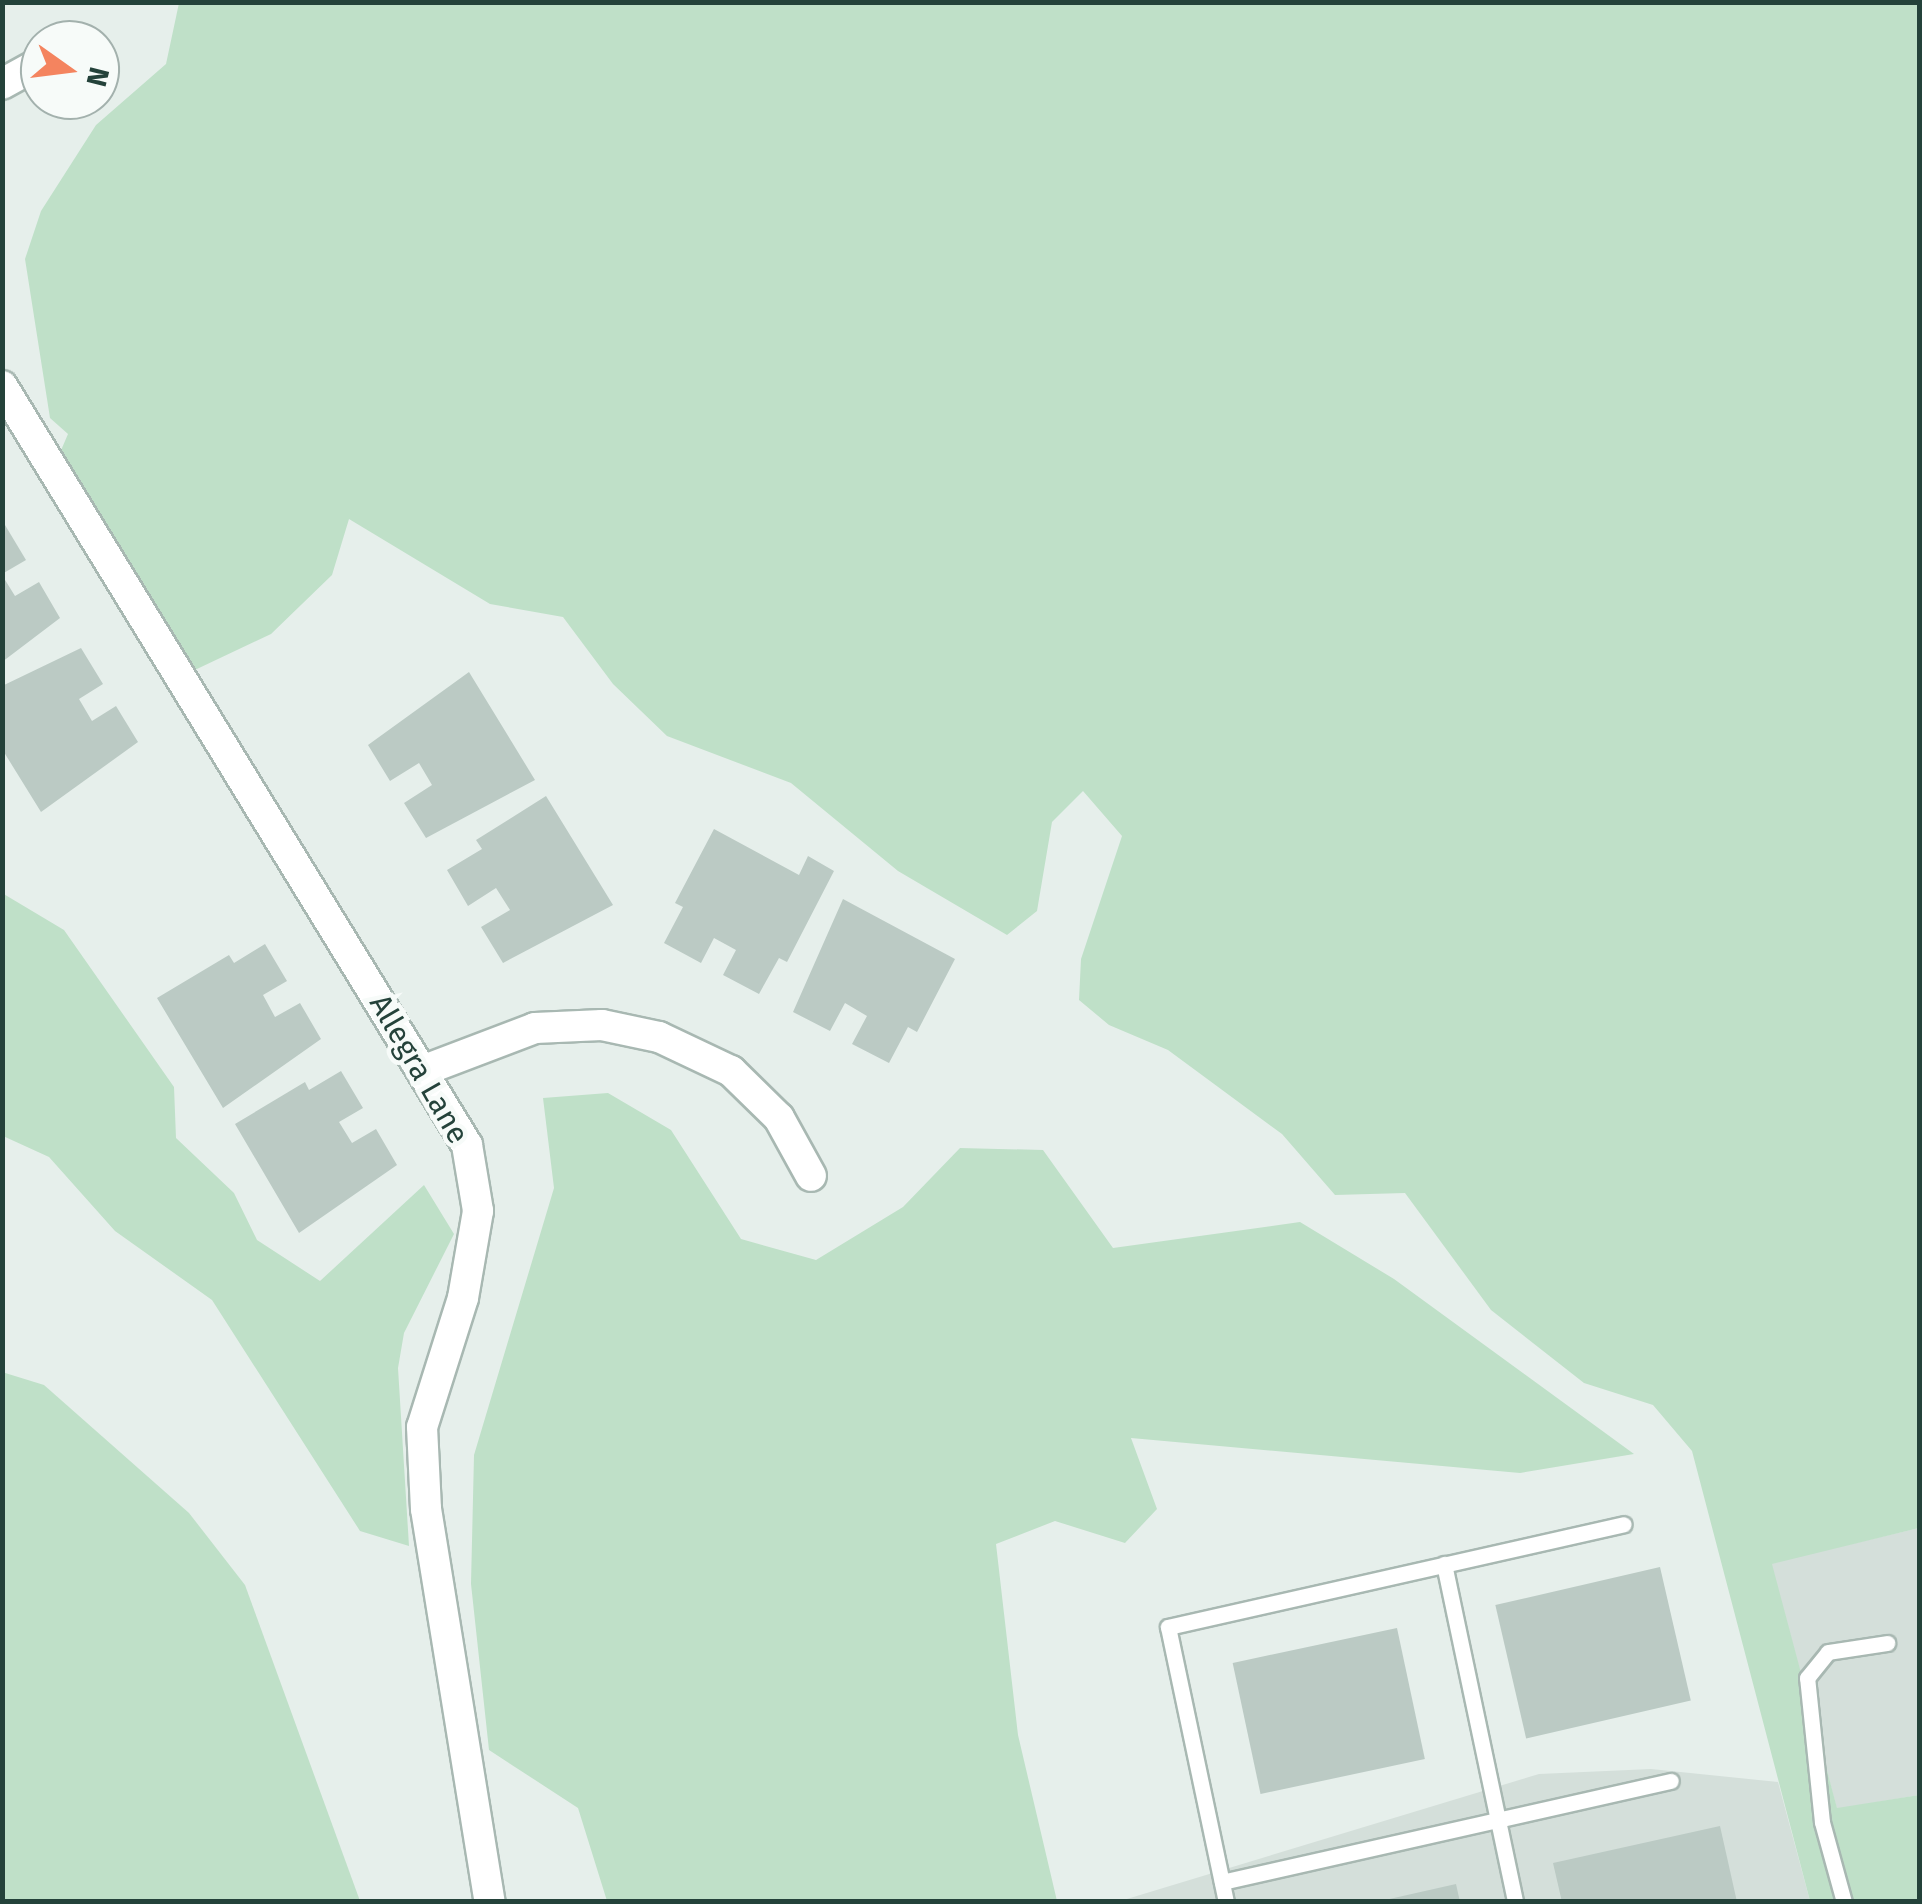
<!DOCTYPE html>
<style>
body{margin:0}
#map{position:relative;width:1922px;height:1904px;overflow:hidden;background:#e6efeb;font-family:"Fira Sans",sans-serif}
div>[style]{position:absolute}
.built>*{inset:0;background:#d4dfda}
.green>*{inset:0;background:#bfe0c8}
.building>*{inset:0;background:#bbcac4;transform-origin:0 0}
.roads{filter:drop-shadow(2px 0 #a8b8b2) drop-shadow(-2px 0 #a8b8b2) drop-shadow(0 2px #a8b8b2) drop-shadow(0 -2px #a8b8b2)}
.lane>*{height:15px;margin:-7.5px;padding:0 7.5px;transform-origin:7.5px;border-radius:7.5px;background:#fff}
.street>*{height:30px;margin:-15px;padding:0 15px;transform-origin:15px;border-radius:15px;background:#fff}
span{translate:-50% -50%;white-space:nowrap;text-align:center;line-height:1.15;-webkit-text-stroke:9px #f7fbf9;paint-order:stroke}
.street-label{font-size:30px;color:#24423a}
.frame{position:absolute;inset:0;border:5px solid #24423a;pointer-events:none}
.north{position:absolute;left:20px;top:20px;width:100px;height:100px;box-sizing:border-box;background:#f7fbf9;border:2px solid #a3b1ad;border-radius:50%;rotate:104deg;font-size:28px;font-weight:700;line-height:40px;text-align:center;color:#24423a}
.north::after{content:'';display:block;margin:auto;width:35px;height:45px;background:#f4845f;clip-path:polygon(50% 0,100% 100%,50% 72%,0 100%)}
</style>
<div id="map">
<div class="built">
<i style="clip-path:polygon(1919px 1528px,1919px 1795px,1837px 1809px,1771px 1563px)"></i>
<i style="clip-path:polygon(1651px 1769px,1778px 1782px,1810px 1901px,1117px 1902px,1539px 1774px)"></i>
</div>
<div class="green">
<i style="clip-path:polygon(179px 3px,1919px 3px,1919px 1528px,1772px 1564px,1837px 1808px,1919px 1795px,1919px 1901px,1810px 1901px,1692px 1451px,1653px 1405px,1584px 1383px,1491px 1310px,1405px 1193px,1335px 1195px,1282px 1134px,1168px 1050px,1109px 1025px,1079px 1000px,1081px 959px,1122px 836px,1083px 791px,1052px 822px,1037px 911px,1007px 935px,898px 871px,791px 783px,667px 736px,613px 684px,563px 617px,490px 604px,349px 519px,332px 575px,271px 634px,180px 677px,53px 469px,68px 434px,50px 418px,25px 259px,41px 211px,96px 125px,166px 64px)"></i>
<i style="clip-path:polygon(2px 893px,64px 930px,174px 1087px,176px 1138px,234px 1193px,257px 1240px,320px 1281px,424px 1185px,454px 1234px,404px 1333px,398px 1368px,409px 1546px,360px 1531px,212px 1300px,115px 1231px,49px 1157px,3px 1136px)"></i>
<i style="clip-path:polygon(608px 1093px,671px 1130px,741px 1239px,816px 1260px,903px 1207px,960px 1148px,1043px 1150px,1113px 1248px,1300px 1222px,1394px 1279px,1634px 1454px,1520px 1473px,1131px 1438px,1157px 1509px,1125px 1543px,1055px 1521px,996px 1544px,1018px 1735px,1057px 1901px,607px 1901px,578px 1808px,489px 1750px,471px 1584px,474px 1455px,554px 1188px,543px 1098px)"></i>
<i style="clip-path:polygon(2px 1372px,44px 1385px,189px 1513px,245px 1585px,360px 1901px,3px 1901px)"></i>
</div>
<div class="building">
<i style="clip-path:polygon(2px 520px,26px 560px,2px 574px)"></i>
<i style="clip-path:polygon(2px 575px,15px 596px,39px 582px,60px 618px,2px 662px)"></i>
<i style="clip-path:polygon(81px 648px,103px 684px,79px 699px,92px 721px,116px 706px,138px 742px,41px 812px,2px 749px,2px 686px)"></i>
<i style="clip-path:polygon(469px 672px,535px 780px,426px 838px,404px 803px,432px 785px,419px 763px,390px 781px,368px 745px)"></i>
<i style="clip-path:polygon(546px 796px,613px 905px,503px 963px,481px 927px,510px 910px,496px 888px,468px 906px,447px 870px,482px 849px,476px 840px)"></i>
<i style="clip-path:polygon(714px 829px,799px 875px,808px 856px,834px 871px,787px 962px,779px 958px,759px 994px,723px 975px,736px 950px,714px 938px,701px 963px,664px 943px,683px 907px,675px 903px)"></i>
<i style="clip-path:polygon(843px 899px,955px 959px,917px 1032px,908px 1027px,889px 1063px,852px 1044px,867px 1016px,845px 1003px,830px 1031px,793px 1012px)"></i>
<i style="clip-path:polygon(265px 944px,287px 981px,263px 995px,275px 1017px,300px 1003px,321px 1039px,223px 1108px,157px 998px,229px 955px,234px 963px)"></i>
<i style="clip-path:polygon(341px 1071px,363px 1108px,339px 1122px,352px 1143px,376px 1129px,397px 1165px,299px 1233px,235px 1124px,305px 1082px,309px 1090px)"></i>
<i style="left:1660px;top:1567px;width:137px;height:169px;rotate:77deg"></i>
<i style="left:1397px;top:1628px;width:134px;height:168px;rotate:78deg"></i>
<i style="clip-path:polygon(1720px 1826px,1737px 1902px,1562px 1902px,1553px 1863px)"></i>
<i style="clip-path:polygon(1456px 1884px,1460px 1902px,1385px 1902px,1385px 1900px)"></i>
</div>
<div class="roads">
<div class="lane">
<i style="left:1444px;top:1564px;width:345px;rotate:78.1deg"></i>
<i style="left:1222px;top:1882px;width:460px;rotate:-12.7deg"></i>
<i style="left:1226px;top:1902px;width:281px;rotate:-101.9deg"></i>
<i style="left:1168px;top:1627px;width:467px;rotate:-12.7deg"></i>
<i style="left:1844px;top:1902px;width:83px;rotate:-105.4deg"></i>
<i style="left:1822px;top:1822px;width:145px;rotate:-95.9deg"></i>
<i style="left:1807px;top:1678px;width:33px;rotate:-51deg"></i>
<i style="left:1828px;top:1652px;width:60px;rotate:-8.7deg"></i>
</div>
<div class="street">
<i style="left:2px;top:84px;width:43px;rotate:-28.9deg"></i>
<i style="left:2px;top:386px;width:890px;rotate:58.51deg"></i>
<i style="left:467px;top:1145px;width:67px;rotate:80.5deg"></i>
<i style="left:478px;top:1211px;width:88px;rotate:99.8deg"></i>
<i style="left:463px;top:1298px;width:135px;rotate:107.6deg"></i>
<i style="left:422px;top:1427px;width:82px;rotate:87.2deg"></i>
<i style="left:426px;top:1509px;width:398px;rotate:80.8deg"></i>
<i style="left:422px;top:1071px;width:121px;rotate:-20.8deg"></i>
<i style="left:535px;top:1028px;width:67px;rotate:-2.6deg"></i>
<i style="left:602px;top:1025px;width:58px;rotate:11.9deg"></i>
<i style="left:659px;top:1037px;width:80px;rotate:25.3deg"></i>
<i style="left:731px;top:1071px;width:67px;rotate:44.4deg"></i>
<i style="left:779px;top:1118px;width:66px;rotate:61.1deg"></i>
</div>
</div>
<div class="street-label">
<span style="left:419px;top:1069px;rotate:60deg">Allegra Lane</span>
</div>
<div class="frame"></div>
<div class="north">N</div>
</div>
